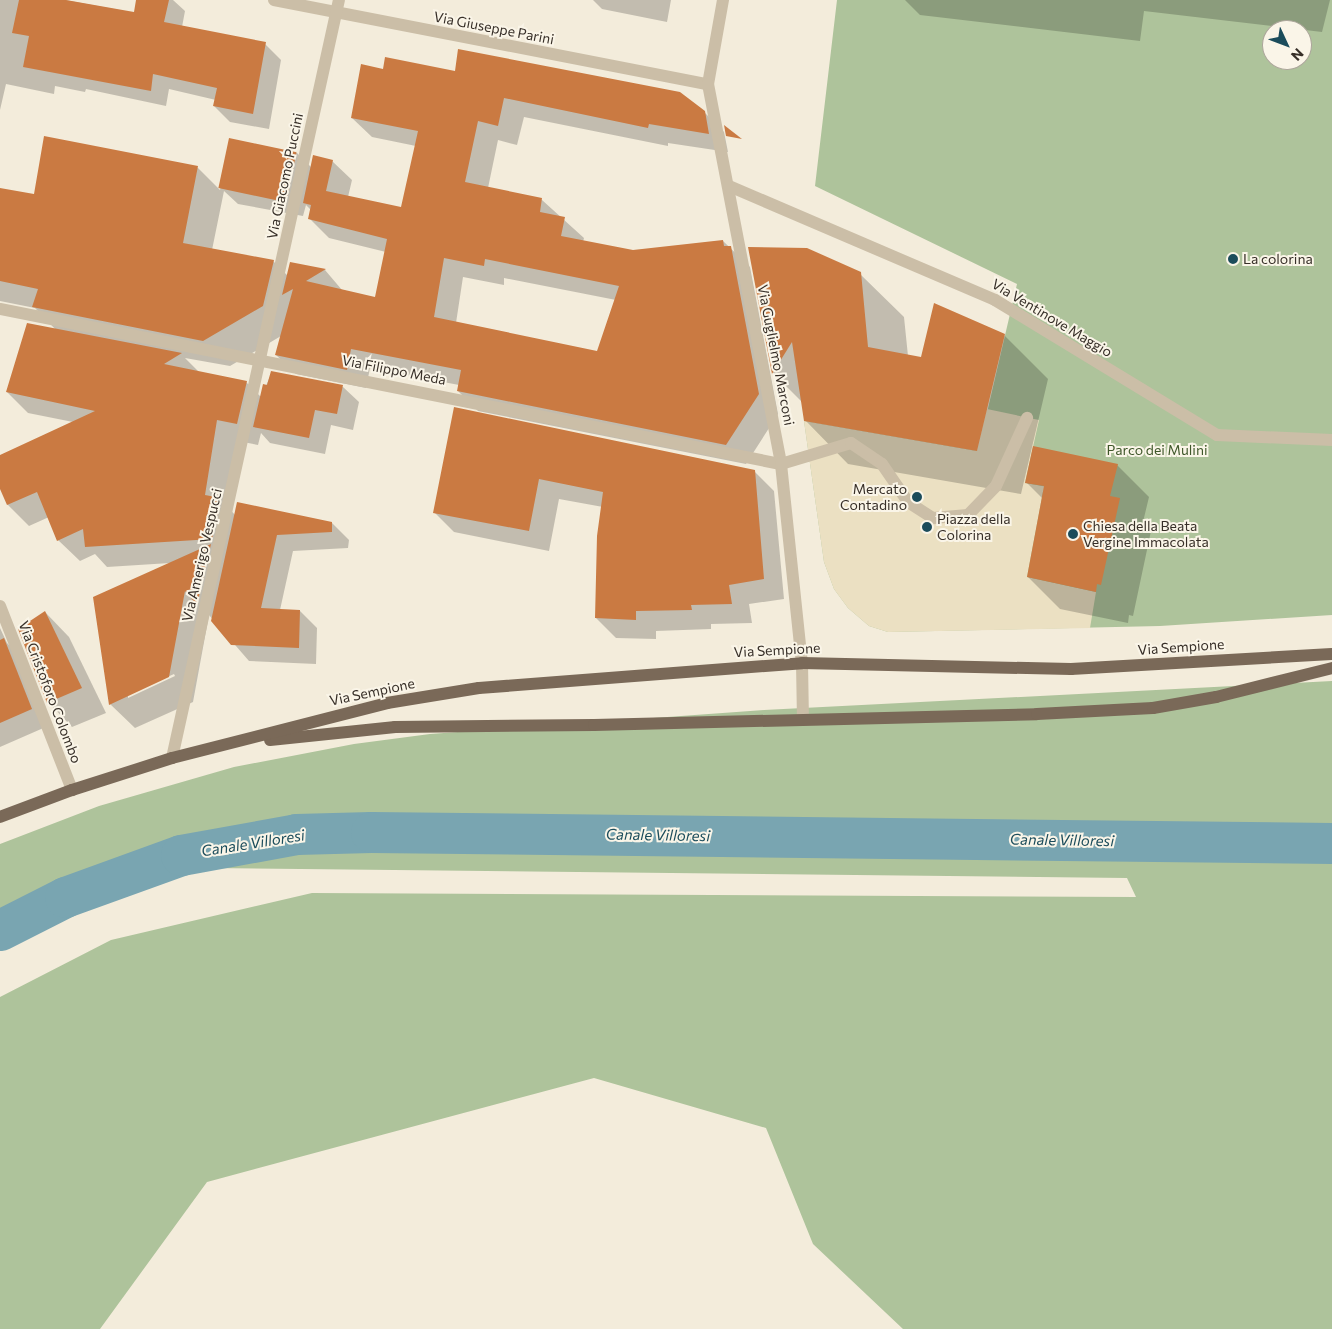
<!DOCTYPE html>
<style>
body{margin:0}
#map{position:relative;width:1332px;height:1329px;overflow:hidden;background:#f3ecdb;font-family:Commissioner,sans-serif}
div>[style]{position:absolute}
.green>*{inset:0;background:#aec39b}
.plaza>*{inset:0;background:#ebe0c2}
.shadow>*{inset:0;background:#0003}
.canal>*{height:41px;margin:-20.5px;padding:0 20.5px;transform-origin:20.5px;border-radius:20.5px;background:#79a5b1}
.building>*{inset:0;background:#ca7a42;transform-origin:0 0}
.minor>*{height:12px;margin:-6px;padding:0 6px;transform-origin:6px;border-radius:6px;background:#cbbea7}
.major>*{height:12px;margin:-6px;padding:0 6px;transform-origin:6px;border-radius:6px;background:#7a6958}
.dots>*{width:14px;height:14px;translate:-50% -50%;box-sizing:border-box;border:2px solid #faf5e8;border-radius:50%}
span{translate:-50% -50%;white-space:nowrap;text-align:center;line-height:1.15;-webkit-text-stroke:4px #faf5e8;paint-order:stroke}
.street-label{font-size:14px;color:#372f28}
.poi-label{font-size:14px;color:#372f28}
.left{translate:0 -50%;text-align:left}
.right{translate:-100% -50%;text-align:right}
.park-label{font-size:14px;color:#3f572a}
.water-label{font-size:15px;color:#1b4c5b;font-style:italic}
.north{position:absolute;left:1262px;top:20px;width:50px;height:50px;box-sizing:border-box;background:#faf5e8;border:1px solid #aca69b;border-radius:50%;rotate:133deg;font-size:14px;font-weight:700;line-height:20px;text-align:center;color:#372f28}
.north::after{content:'';display:block;margin:auto;width:18px;height:22px;background:#1b4c5b;clip-path:polygon(50% 0,100% 100%,50% 72%,0 100%)}
</style>
<div id="map">
<div class="green">
<i style="clip-path:polygon(evenodd,837px 0,1332px 0,1332px 615px,1160px 626px,888px 632px,869px 626px,848px 608px,834px 589px,824px 562px,804px 421px,978px 451px,1017px 284px,815px 186px,837px 0,1272px 30px,1302px 30px,1302px 60px,1272px 60px,1272px 30px)"></i>
<i style="clip-path:polygon(1332px 681px,1332px 1329px,903px 1329px,813px 1244px,766px 1128px,594px 1078px,207px 1182px,100px 1329px,0 1329px,0 997px,111px 940px,312px 893px,1136px 897px,1127px 878px,119px 867px,0 922px,0 844px,99px 806px,234px 767px,354px 744px,430px 734px,764px 710px)"></i>
</div>
<div class="plaza">
<i style="clip-path:polygon(987px 409px,1039px 420px,1025px 483px,1048px 487px,1043px 492px,1027px 577px,1096px 592px,1090px 628px,888px 632px,869px 626px,848px 608px,834px 589px,824px 562px,804px 421px,977px 451px)"></i>
</div>
<div class="shadow">
<i style="clip-path:polygon(0 0,65px 0,135px 13px,138px 0,173px 0,185px 11px,182px 27px,265px 44px,281px 60px,269px 129px,230px 122px,214px 106px,216px 100px,169px 89px,166px 106px,86px 89px,85px 92px,55px 86px,54px 94px,6px 84px,0 110px)"></i>
<i style="clip-path:polygon(593px 0,671px 0,667px 22px,602px 9px)"></i>
<i style="clip-path:polygon(905px 0,1330px 0,1322px 32px,1144px 11px,1140px 41px,920px 15px)"></i>
<i style="clip-path:polygon(evenodd,384px 70px,456px 72px,704px 112px,724px 132px,728px 152px,668px 143px,668px 146px,524px 117px,517px 145px,498px 140px,488px 188px,542px 200px,584px 238px,583px 242px,633px 251px,723px 241px,750px 267px,778px 414px,746px 464px,478px 411px,458px 391px,459px 385px,370px 368px,366px 388px,296px 374px,276px 355px,281px 336px,230px 366px,185px 358px,200px 373px,246px 382px,261px 397px,272px 372px,343px 387px,359px 402px,353px 430px,331px 425px,325px 454px,270px 443px,261px 433px,258px 445px,238px 441px,227px 506px,235px 515px,332px 523px,349px 540px,348px 548px,293px 551px,280px 610px,300px 611px,317px 628px,316px 664px,249px 661px,209px 615px,193px 702px,135px 728px,110px 704px,170px 563px,107px 567px,95px 554px,80px 561px,58px 540px,49px 517px,29px 526px,8px 505px,0 486px,0 456px,73px 422px,28px 413px,7px 392px,56px 330px,35px 308px,0 301px,0 190px,35px 196px,45px 137px,198px 168px,220px 190px,230px 139px,297px 153px,312px 168px,332px 161px,352px 180px,348px 197px,402px 209px,416px 146px,372px 137px,352px 118px,384px 70px,224px 191px,238px 204px,303px 216px,306px 205px,311px 210px,309px 218px,329px 238px,386px 252px,376px 298px,342px 290px,325px 270px,290px 264px,288px 276px,273px 261px,212px 250px,224px 191px,384px 70px,463px 277px,504px 285px,504px 278px,616px 300px,598px 353px,456px 323px,463px 277px,384px 70px,174px 674px,175px 676px,128px 698px,128px 695px,174px 674px)"></i>
<i style="clip-path:polygon(749px 248px,860px 274px,904px 317px,908px 356px,922px 358px,1004px 335px,1048px 379px,1021px 494px,848px 464px,805px 420px,802px 402px,773px 373px)"></i>
<i style="clip-path:polygon(455px 409px,754px 471px,774px 491px,784px 599px,749px 604px,752px 623px,711px 624px,711px 629px,656px 631px,656px 639px,616px 638px,596px 618px,603px 507px,559px 499px,549px 551px,454px 532px,434px 512px)"></i>
<i style="clip-path:polygon(1117px 465px,1149px 497px,1143px 522px,1151px 531px,1133px 616px,1129px 615px,1128px 623px,1060px 609px,1028px 577px,1043px 499px,1026px 482px)"></i>
<i style="clip-path:polygon(45px 612px,69px 637px,106px 713px,72px 727px,48px 702px)"></i>
<i style="clip-path:polygon(0 628px,7px 643px,20px 656px,48px 726px,0 747px)"></i>
</div>
<div class="canal">
<i style="left:0;top:930px;width:73px;rotate:-26.9deg"></i>
<i style="left:65px;top:897px;width:123px;rotate:-19.9deg"></i>
<i style="left:181px;top:855px;width:117px;rotate:-10.3deg"></i>
<i style="left:296px;top:834px;width:75px;rotate:-1.5deg"></i>
<i style="left:371px;top:832px;width:961px;rotate:0.66deg"></i>
</div>
<div class="building">
<i style="clip-path:polygon(19px 0,66px 0,134px 12px,136px 0,169px 0,164px 22px,266px 42px,253px 114px,213px 106px,217px 88px,153px 74px,151px 91px,23px 67px,29px 36px,12px 33px)"></i>
<i style="clip-path:polygon(evenodd,458px 49px,680px 92px,705px 111px,709px 134px,649px 124px,648px 128px,504px 98px,498px 126px,478px 121px,465px 182px,542px 198px,540px 212px,565px 217px,561px 236px,633px 250px,723px 240px,724px 246px,731px 246px,759px 394px,726px 445px,457px 391px,461px 370px,351px 349px,347px 370px,275px 355px,293px 289px,282px 295px,290px 262px,326px 269px,306px 281px,375px 297px,387px 239px,308px 219px,311px 205px,303px 203px,313px 155px,333px 160px,326px 191px,401px 207px,418px 131px,351px 118px,361px 64px,383px 69px,385px 57px,455px 71px,458px 49px,444px 258px,484px 266px,485px 259px,619px 286px,597px 351px,434px 317px,444px 258px)"></i>
<i style="clip-path:polygon(724px 125px,742px 139px,726px 136px)"></i>
<i style="clip-path:polygon(44px 136px,198px 166px,183px 243px,274px 260px,263px 306px,203px 341px,32px 307px,38px 289px,0 281px,0 188px,34px 194px)"></i>
<i style="left:229px;top:138px;width:69px;height:51px;rotate:12deg"></i>
<i style="clip-path:polygon(748px 247px,807px 248px,861px 272px,868px 347px,921px 357px,934px 303px,1005px 334px,977px 451px,804px 421px,792px 342px,772px 374px)"></i>
<i style="clip-path:polygon(27px 323px,182px 353px,164px 364px,247px 381px,237px 424px,217px 420px,205px 495px,221px 498px,212px 539px,85px 547px,83px 529px,57px 541px,37px 492px,7px 505px,0 489px,0 455px,95px 411px,6px 392px)"></i>
<i style="clip-path:polygon(271px 371px,343px 385px,337px 414px,315px 410px,309px 438px,253px 427px,263px 384px,267px 385px)"></i>
<i style="clip-path:polygon(454px 407px,755px 470px,764px 579px,729px 585px,732px 604px,691px 605px,692px 610px,636px 611px,636px 620px,595px 618px,597px 536px,603px 492px,539px 479px,529px 531px,433px 513px)"></i>
<i style="clip-path:polygon(1033px 446px,1118px 464px,1110px 496px,1120px 498px,1101px 585px,1097px 584px,1096px 592px,1027px 577px,1044px 486px,1025px 483px)"></i>
<i style="clip-path:polygon(237px 502px,332px 522px,332px 532px,277px 535px,261px 608px,300px 610px,299px 648px,231px 645px,211px 621px)"></i>
<i style="clip-path:polygon(211px 544px,197px 605px,185px 591px,169px 677px,109px 705px,93px 597px)"></i>
<i style="clip-path:polygon(45px 611px,82px 688px,47px 703px,18px 629px)"></i>
<i style="clip-path:polygon(4px 638px,32px 709px,0 723px,0 640px)"></i>
</div>
<div class="minor">
<i style="left:274px;top:0;width:442px;rotate:11deg"></i>
<i style="left:723px;top:0;width:85px;rotate:100.1deg"></i>
<i style="left:708px;top:84px;width:387px;rotate:79.1deg"></i>
<i style="left:781px;top:464px;width:200px;rotate:84deg"></i>
<i style="left:802px;top:663px;width:57px;rotate:89deg"></i>
<i style="left:729px;top:186px;width:289px;rotate:23.2deg"></i>
<i style="left:995px;top:300px;width:260px;rotate:31.3deg"></i>
<i style="left:1217px;top:435px;width:115px;rotate:2.5deg"></i>
<i style="left:0;top:309px;width:796px;rotate:11.23deg"></i>
<i style="left:781px;top:464px;width:73px;rotate:-16.7deg"></i>
<i style="left:851px;top:443px;width:37px;rotate:34deg"></i>
<i style="left:882px;top:464px;width:46px;rotate:55.6deg"></i>
<i style="left:908px;top:502px;width:30px;rotate:33deg"></i>
<i style="left:933px;top:518px;width:35px;rotate:-5deg"></i>
<i style="left:968px;top:515px;width:40px;rotate:-46deg"></i>
<i style="left:996px;top:486px;width:75px;rotate:-65.5deg"></i>
<i style="left:0;top:606px;width:198px;rotate:68.6deg"></i>
<i style="left:172px;top:758px;width:776px;rotate:-77.58deg"></i>
</div>
<div class="major">
<i style="left:270px;top:740px;width:126px;rotate:-5.9deg"></i>
<i style="left:395px;top:727px;width:199px;rotate:-0.6deg"></i>
<i style="left:594px;top:725px;width:443px;rotate:-1.4deg"></i>
<i style="left:1037px;top:714px;width:116px;rotate:-3deg"></i>
<i style="left:1153px;top:708px;width:64px;rotate:-9.9deg"></i>
<i style="left:1216px;top:697px;width:120px;rotate:-14deg"></i>
<i style="left:0;top:817px;width:77px;rotate:-20.6deg"></i>
<i style="left:72px;top:790px;width:105px;rotate:-17.7deg"></i>
<i style="left:172px;top:758px;width:222px;rotate:-14.3deg"></i>
<i style="left:387px;top:703px;width:93px;rotate:-9.3deg"></i>
<i style="left:479px;top:688px;width:324px;rotate:-4.4deg"></i>
<i style="left:802px;top:663px;width:269px;rotate:1.3deg"></i>
<i style="left:1071px;top:669px;width:261px;rotate:-3.3deg"></i>
</div>
<div class="dots">
<i style="left:1233px;top:259px;background:#1b4c5b"></i>
<i style="left:917px;top:497px;background:#1b4c5b"></i>
<i style="left:927px;top:527px;background:#1b4c5b"></i>
<i style="left:1073px;top:534px;background:#1b4c5b"></i>
</div>
<div class="street-label">
<span style="left:494px;top:28px;rotate:11deg">Via Giuseppe Parini</span>
<span style="left:285px;top:176px;rotate:-78deg">Via Giacomo Puccini</span>
<span style="left:1052px;top:318px;rotate:31deg">Via Ventinove Maggio</span>
<span style="left:776px;top:355px;rotate:79deg">Via Guglielmo Marconi</span>
<span style="left:394px;top:370px;rotate:11deg">Via Filippo Meda</span>
<span style="left:202px;top:555px;rotate:-77deg">Via Amerigo Vespucci</span>
<span style="left:1181px;top:647px;rotate:-4deg">Via Sempione</span>
<span style="left:777px;top:650px;rotate:-3deg">Via Sempione</span>
<span style="left:50px;top:692px;rotate:69deg">Via Cristoforo Colombo</span>
<span style="left:372px;top:692px;rotate:-12deg">Via Sempione</span>
</div>
<div class="poi-label">
<span class="left" style="left:1243px;top:259px">La colorina</span>
<span class="right" style="left:907px;top:497px">Mercato<br>Contadino</span>
<span class="left" style="left:937px;top:527px">Piazza della<br>Colorina</span>
<span class="left" style="left:1083px;top:534px">Chiesa della Beata<br>Vergine Immacolata</span>
</div>
<div class="park-label">
<span style="left:1157px;top:450px">Parco dei Mulini</span>
</div>
<div class="water-label">
<span style="left:658px;top:835px;rotate:1deg">Canale Villoresi</span>
<span style="left:1062px;top:840px;rotate:1deg">Canale Villoresi</span>
<span style="left:253px;top:843px;rotate:-9deg">Canale Villoresi</span>
</div>
<div class="north">N</div>
</div>
